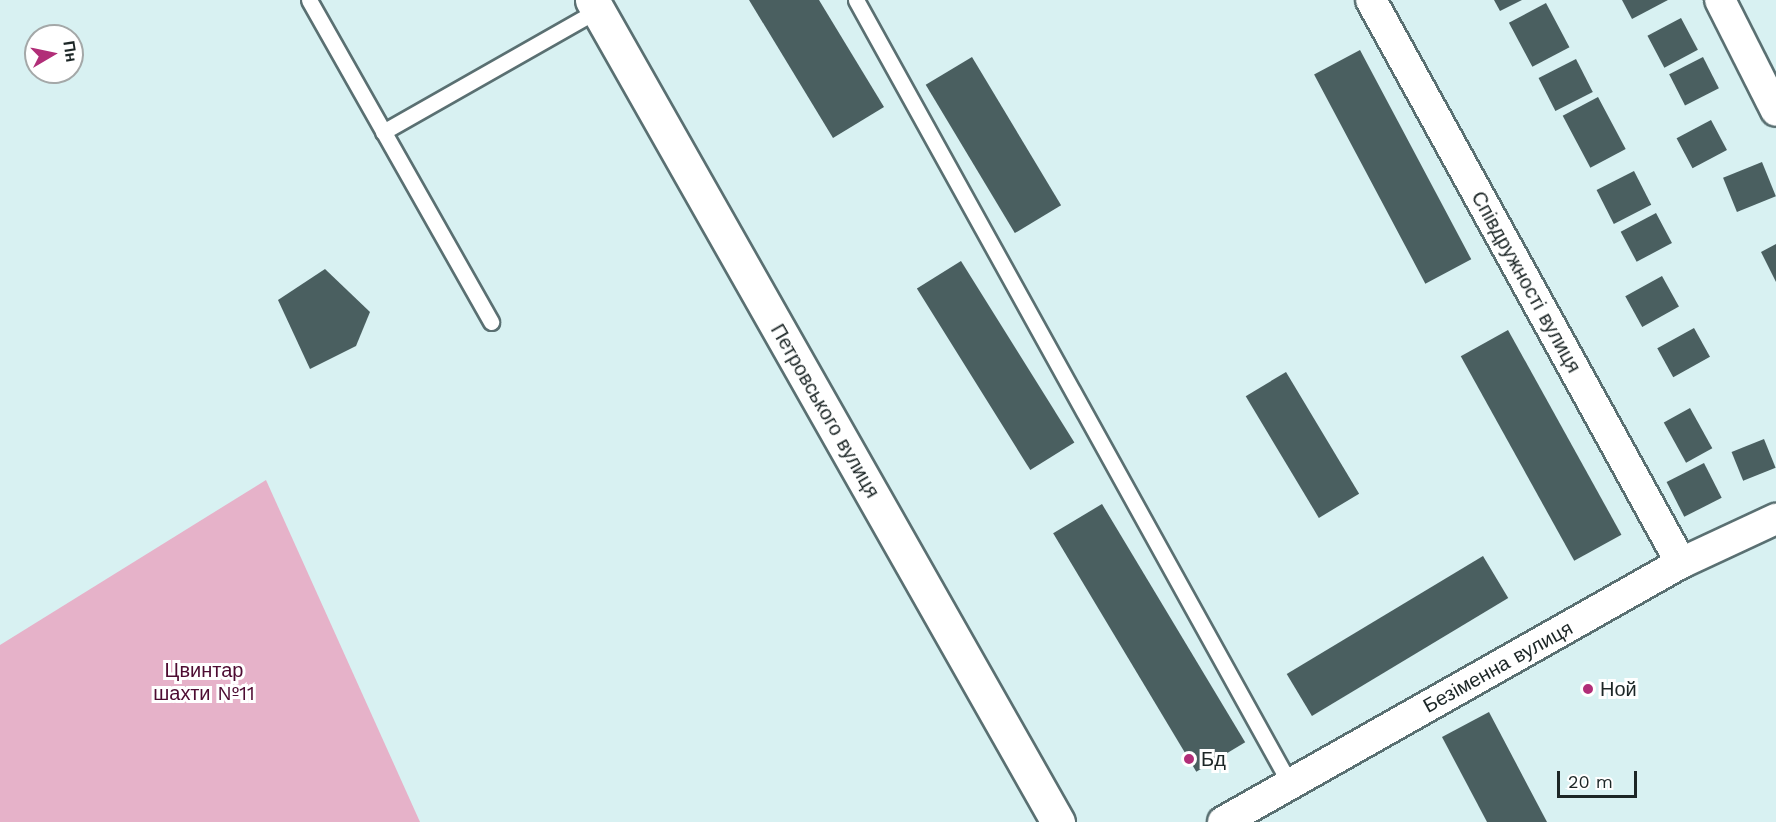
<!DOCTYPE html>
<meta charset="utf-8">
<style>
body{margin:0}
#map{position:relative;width:1776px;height:822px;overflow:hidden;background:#d8f1f2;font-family:"Work Sans",sans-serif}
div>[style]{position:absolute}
.green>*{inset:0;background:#e6b2c9}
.building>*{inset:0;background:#4a5f60;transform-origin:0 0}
.roads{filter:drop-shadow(2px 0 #5a7072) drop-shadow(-2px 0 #5a7072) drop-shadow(0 2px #5a7072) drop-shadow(0 -2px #5a7072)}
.lane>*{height:15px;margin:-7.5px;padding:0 7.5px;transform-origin:7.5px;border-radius:7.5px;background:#fff}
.street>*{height:30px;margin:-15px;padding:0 15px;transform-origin:15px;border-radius:15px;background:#fff}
.secondary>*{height:33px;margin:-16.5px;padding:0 16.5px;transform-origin:16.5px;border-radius:16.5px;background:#fff}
.dots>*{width:16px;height:16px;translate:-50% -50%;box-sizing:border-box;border:3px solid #fff;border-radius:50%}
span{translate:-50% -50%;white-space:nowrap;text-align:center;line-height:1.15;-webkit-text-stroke:6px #fff;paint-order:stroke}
.street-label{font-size:20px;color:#1c2626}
.park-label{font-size:20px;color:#4e0c32}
.poi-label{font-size:20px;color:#1c2626}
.left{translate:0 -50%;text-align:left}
.north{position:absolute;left:24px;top:24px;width:60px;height:60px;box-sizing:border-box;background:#fff;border:2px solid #a4a8a8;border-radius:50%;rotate:81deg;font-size:16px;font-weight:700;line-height:24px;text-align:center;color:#1c2626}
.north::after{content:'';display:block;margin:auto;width:21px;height:27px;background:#b12e78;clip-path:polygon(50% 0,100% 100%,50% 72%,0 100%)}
.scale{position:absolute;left:1557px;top:771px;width:80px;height:27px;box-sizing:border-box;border:3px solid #1c2626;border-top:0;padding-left:8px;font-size:18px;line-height:21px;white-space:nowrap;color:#1c2626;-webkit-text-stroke:4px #fff;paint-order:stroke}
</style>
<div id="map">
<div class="green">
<i style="clip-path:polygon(266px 480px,420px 822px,0 822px,0 645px)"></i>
</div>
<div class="building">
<i style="clip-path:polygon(749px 0,819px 0,884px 107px,833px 138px)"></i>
<i style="clip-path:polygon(1494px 0,1522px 0,1500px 11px)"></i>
<i style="clip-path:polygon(1622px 0,1668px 0,1632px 19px)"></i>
<i style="left:1546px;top:3px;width:50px;height:42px;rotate:62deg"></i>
<i style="left:1681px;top:18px;width:36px;height:38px;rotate:62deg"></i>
<i style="left:1360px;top:50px;width:237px;height:52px;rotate:62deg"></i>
<i style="left:972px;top:57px;width:173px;height:54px;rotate:59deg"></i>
<i style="left:1703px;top:57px;width:35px;height:38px;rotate:63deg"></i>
<i style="left:1576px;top:59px;width:37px;height:42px;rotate:63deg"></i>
<i style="left:1598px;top:97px;width:59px;height:40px;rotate:62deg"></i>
<i style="left:1711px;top:120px;width:34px;height:39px;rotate:62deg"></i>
<i style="left:1762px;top:162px;width:37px;height:42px;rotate:68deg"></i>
<i style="left:1634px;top:171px;width:38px;height:42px;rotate:63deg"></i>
<i style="left:1656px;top:213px;width:34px;height:40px;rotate:62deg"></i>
<i style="clip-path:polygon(1776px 244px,1776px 282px,1761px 252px)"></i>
<i style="left:961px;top:261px;width:214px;height:52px;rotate:58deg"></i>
<i style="clip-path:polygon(325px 269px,370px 312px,356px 346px,310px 369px,278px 300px)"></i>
<i style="left:1662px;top:276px;width:35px;height:42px;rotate:61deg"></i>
<i style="left:1694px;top:328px;width:33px;height:42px;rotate:61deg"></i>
<i style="left:1508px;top:330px;width:234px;height:54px;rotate:61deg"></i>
<i style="left:1286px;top:372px;width:142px;height:47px;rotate:59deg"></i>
<i style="left:1690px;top:408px;width:46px;height:30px;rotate:61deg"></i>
<i style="left:1764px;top:439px;width:31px;height:35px;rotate:68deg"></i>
<i style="left:1704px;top:463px;width:39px;height:42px;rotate:63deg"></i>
<i style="left:1102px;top:504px;width:278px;height:57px;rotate:59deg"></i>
<i style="left:1483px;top:556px;width:49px;height:229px;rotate:59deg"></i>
<i style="clip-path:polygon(1489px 712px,1547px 822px,1487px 822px,1442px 737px)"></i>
</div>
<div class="roads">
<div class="lane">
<i style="left:309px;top:0;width:370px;rotate:60.5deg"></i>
<i style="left:856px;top:0;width:896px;rotate:61.03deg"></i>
<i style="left:383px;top:132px;width:247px;rotate:-29.6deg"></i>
</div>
<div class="street">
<i style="left:1371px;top:0;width:643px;rotate:61.16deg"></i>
<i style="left:1720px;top:0;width:124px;rotate:63.2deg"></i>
<i style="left:1223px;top:822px;width:526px;rotate:-29.49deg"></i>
<i style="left:1681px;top:563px;width:105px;rotate:-24.9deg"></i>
</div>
<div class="secondary">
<i style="left:592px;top:0;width:945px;rotate:60.45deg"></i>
</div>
</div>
<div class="dots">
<i style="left:1588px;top:689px;background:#b12e78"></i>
<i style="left:1189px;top:759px;background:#b12e78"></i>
</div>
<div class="street-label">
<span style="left:1526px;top:282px;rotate:61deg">Співдружності вулиця</span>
<span style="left:825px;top:411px;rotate:60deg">Петровського вулиця</span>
<span style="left:1498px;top:667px;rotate:-29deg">Безіменна вулиця</span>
</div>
<div class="park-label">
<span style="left:204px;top:682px">Цвинтар<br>шахти №11</span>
</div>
<div class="poi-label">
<span class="left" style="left:1600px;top:689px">Ной</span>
<span class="left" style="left:1201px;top:759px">Бд</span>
</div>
<div class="north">Пн</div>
<div class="scale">20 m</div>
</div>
